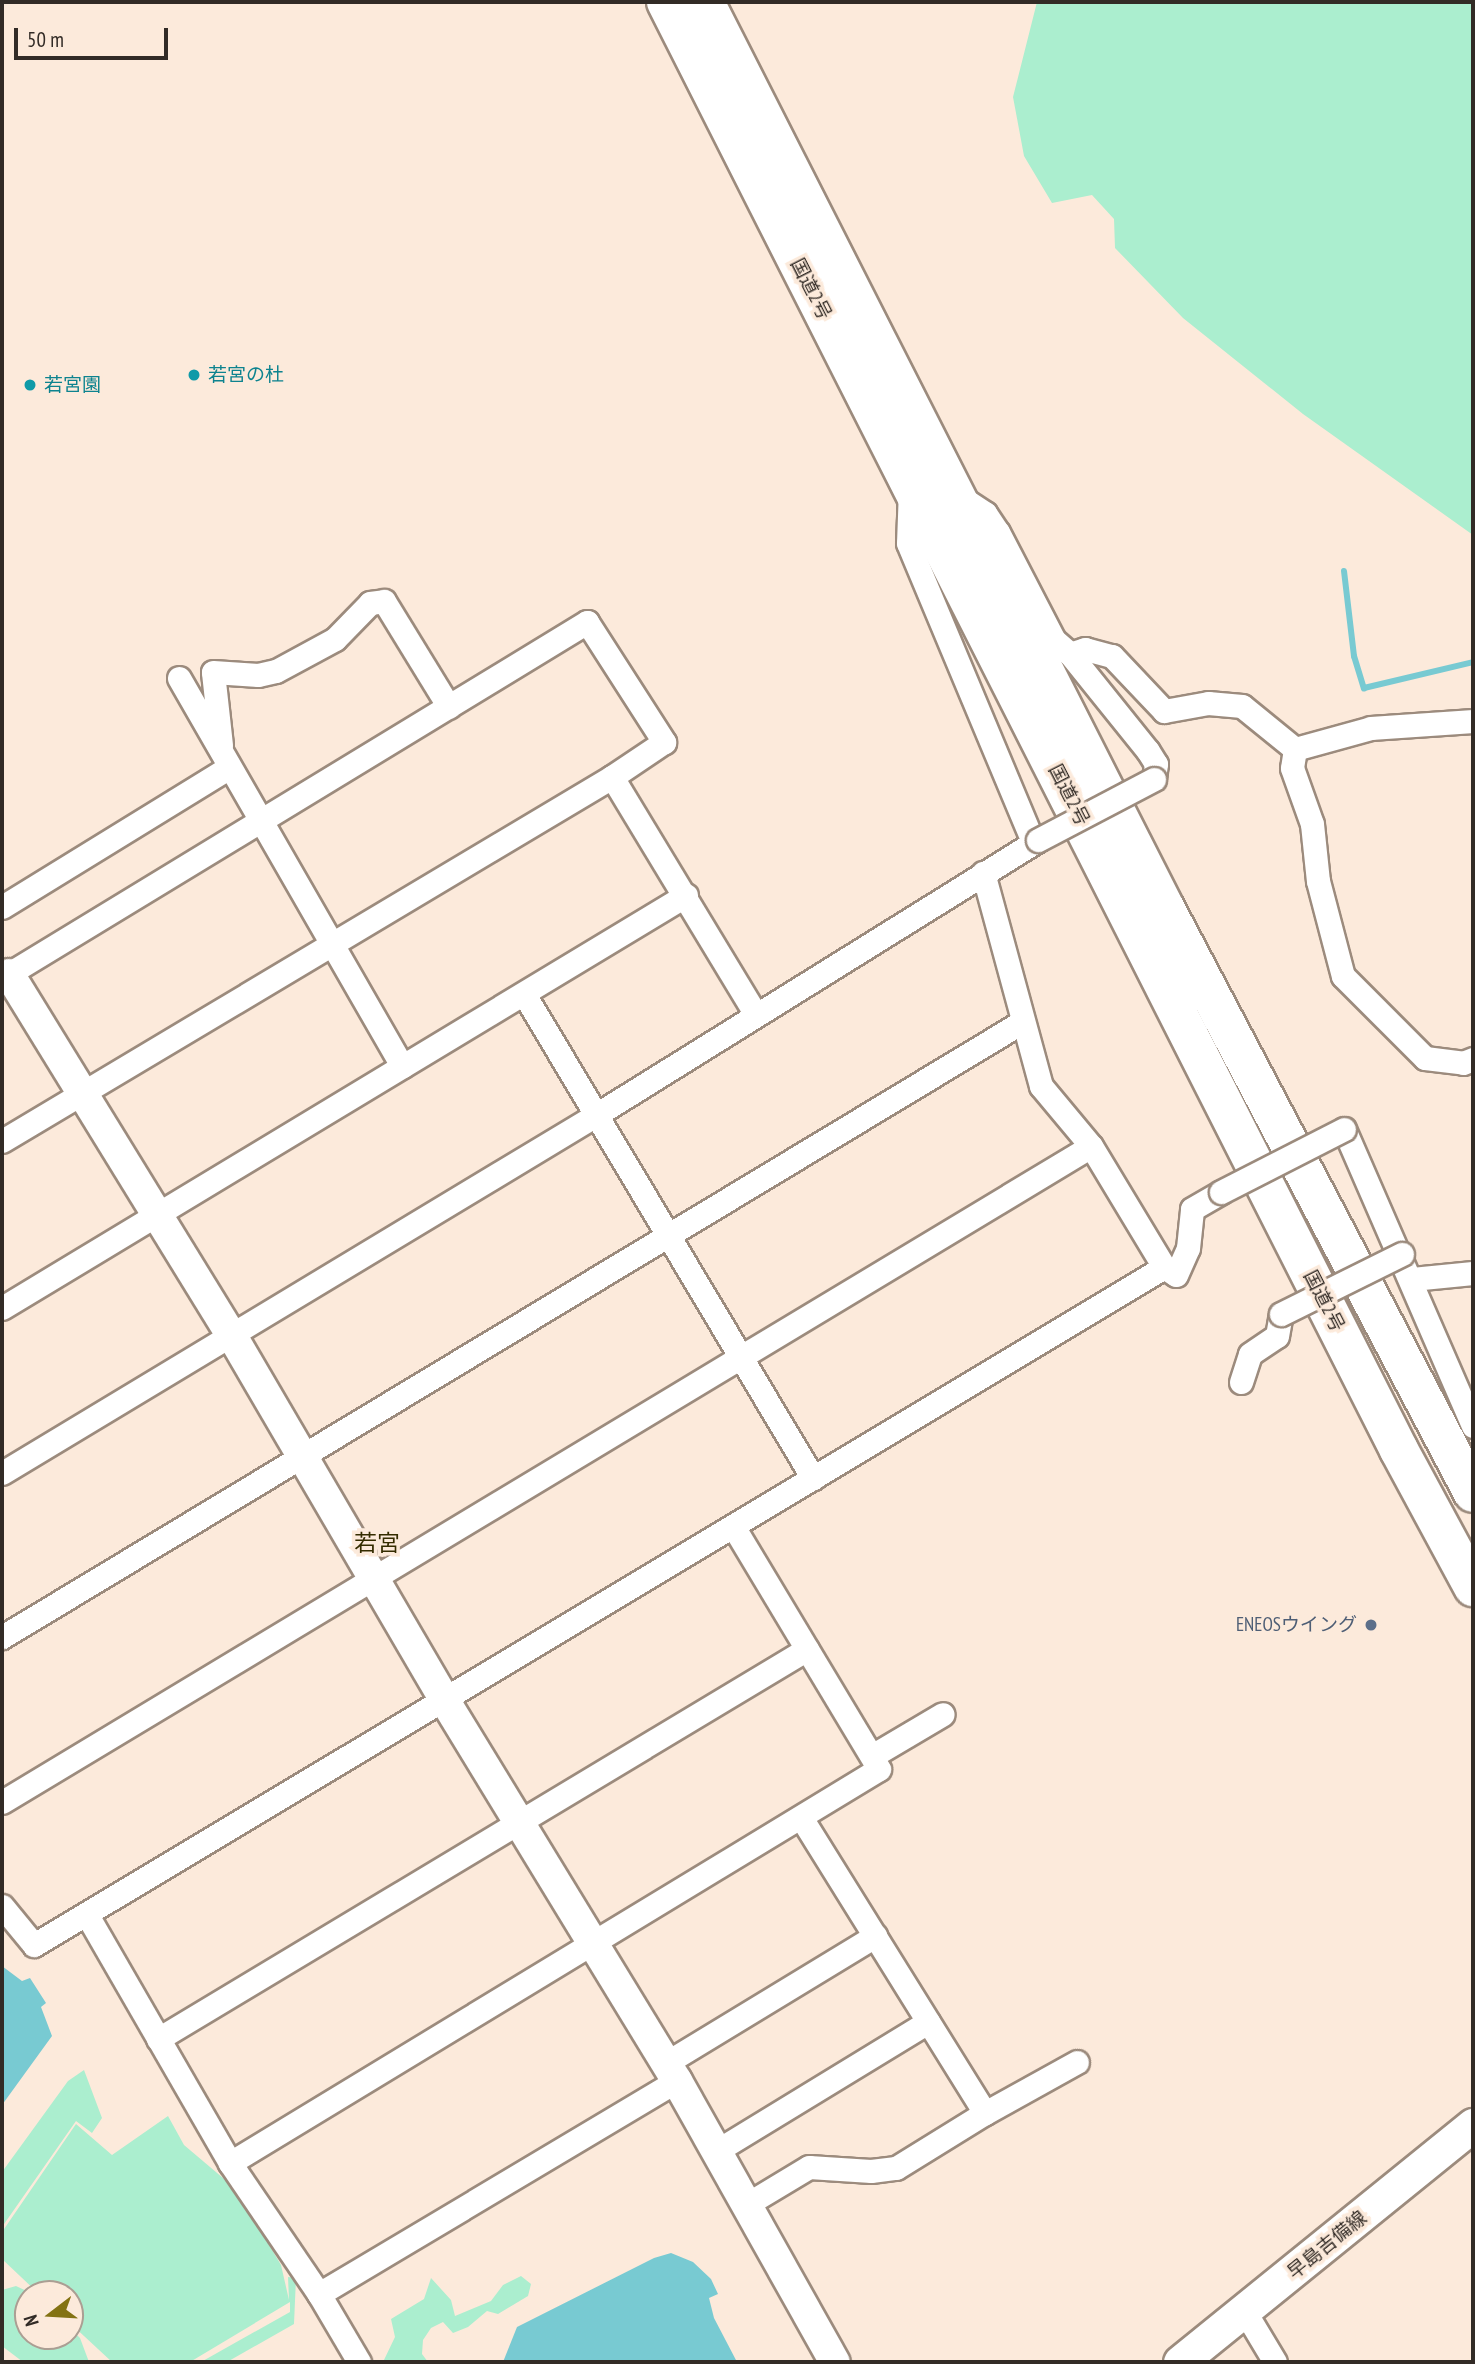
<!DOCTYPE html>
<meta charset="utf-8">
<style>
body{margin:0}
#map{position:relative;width:1475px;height:2364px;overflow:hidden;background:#fceadb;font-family:"PT Sans Narrow","Noto Sans JP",sans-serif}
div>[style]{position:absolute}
.green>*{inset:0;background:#abeecf}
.water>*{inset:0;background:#78cad2}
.stream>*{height:6px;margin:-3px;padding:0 3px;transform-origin:3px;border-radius:3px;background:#78cad2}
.roads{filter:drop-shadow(2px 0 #9c8b7d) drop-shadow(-2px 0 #9c8b7d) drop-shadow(0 2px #9c8b7d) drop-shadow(0 -2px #9c8b7d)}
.minor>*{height:23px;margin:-11.5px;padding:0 11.5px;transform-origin:11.5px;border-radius:11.5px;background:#fff}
.tertiary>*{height:30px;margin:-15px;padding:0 15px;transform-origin:15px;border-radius:15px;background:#fff}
.secondary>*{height:33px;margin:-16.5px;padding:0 16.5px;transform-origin:16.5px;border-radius:16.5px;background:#fff}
.trunk>*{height:38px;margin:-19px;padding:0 19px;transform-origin:19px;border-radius:19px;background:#fff}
.bridges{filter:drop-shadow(2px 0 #9c8b7d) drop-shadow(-2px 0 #9c8b7d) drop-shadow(0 2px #9c8b7d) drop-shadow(0 -2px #9c8b7d)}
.minor-bridge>*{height:23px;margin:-11.5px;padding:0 11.5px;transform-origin:11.5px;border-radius:11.5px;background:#fff}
.dots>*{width:19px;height:19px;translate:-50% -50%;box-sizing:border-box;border:4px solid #fceadb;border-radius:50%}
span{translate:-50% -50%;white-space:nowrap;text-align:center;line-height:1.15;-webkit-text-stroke:7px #fceadb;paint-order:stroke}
.street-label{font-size:19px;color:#322b26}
.culture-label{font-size:19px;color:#0d838f}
.left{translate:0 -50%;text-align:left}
.service-label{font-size:19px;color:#4e5e75}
.right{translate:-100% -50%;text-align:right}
.quarter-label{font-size:23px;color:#342c00}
.frame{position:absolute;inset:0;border:4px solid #322b26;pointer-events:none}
.north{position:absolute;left:14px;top:2280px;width:70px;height:70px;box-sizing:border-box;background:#fceadb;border:2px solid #ab9e93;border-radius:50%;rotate:253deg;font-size:19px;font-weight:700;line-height:28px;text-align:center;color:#322b26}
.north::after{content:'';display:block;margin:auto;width:24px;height:32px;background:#837213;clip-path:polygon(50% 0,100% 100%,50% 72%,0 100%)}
.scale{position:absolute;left:14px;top:28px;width:154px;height:32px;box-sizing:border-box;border:4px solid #322b26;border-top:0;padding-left:9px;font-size:21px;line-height:24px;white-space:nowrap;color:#322b26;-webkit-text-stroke:5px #fceadb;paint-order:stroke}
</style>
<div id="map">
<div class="green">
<i style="clip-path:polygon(1037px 2px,1473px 2px,1473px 535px,1303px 414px,1183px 318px,1115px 248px,1114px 219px,1092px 195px,1052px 203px,1024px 156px,1013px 97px)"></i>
<i style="clip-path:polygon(84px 2070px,102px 2118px,92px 2133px,76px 2121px,2px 2227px,2px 2172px,68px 2081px)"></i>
<i style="clip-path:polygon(168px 2116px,184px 2145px,236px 2189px,281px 2265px,289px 2300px,288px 2277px,296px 2278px,294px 2324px,227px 2362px,201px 2362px,290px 2312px,290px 2302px,190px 2362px,112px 2362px,70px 2323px,70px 2294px,39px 2294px,2px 2259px,2px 2232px,76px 2124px,112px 2155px)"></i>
<i style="clip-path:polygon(521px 2276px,531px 2284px,528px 2296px,498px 2314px,487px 2311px,468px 2327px,453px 2333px,443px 2322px,431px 2328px,423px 2340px,422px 2354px,428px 2362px,383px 2362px,395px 2337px,391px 2319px,424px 2299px,431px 2278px,451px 2300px,455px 2316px,491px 2301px,503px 2285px)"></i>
<i style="clip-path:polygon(16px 2286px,33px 2294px,28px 2294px,28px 2336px,70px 2336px,70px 2328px,80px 2338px,89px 2362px,23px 2362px,2px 2346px,2px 2290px)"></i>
</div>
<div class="water">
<i style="clip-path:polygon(2px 1966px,22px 1981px,30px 1978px,46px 2003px,41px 2007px,52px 2036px,2px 2105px)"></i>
<i style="clip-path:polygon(671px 2253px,693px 2262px,711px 2279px,718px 2294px,709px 2298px,714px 2318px,737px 2362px,503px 2362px,517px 2327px,654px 2258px)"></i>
</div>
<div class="stream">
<i style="left:1344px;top:571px;width:86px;rotate:83.3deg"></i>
<i style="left:1354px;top:656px;width:34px;rotate:73deg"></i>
<i style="left:1364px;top:688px;width:112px;rotate:-13.4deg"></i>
</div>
<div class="roads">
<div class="minor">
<i style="left:910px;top:489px;width:54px;rotate:92.1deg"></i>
<i style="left:908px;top:543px;width:324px;rotate:67.3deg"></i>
<i style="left:965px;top:500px;width:24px;rotate:33deg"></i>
<i style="left:985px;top:513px;width:23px;rotate:56deg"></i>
<i style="left:998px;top:532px;width:122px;rotate:62.6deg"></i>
<i style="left:1054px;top:640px;width:21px;rotate:41deg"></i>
<i style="left:1070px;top:654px;width:124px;rotate:51.2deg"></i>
<i style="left:1148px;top:751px;width:15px;rotate:58deg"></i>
<i style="left:1156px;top:764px;width:15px;rotate:98deg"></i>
<i style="left:1070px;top:654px;width:16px;rotate:-18deg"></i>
<i style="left:1085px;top:649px;width:28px;rotate:15deg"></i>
<i style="left:1112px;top:656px;width:76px;rotate:46.6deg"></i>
<i style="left:1164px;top:711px;width:45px;rotate:-10.3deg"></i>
<i style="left:1208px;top:703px;width:34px;rotate:5deg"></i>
<i style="left:1242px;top:706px;width:68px;rotate:39.1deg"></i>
<i style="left:179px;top:678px;width:448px;rotate:60.1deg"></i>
<i style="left:221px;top:745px;width:73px;rotate:-96.3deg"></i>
<i style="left:213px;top:672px;width:45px;rotate:3.8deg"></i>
<i style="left:258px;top:675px;width:18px;rotate:-13deg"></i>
<i style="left:276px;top:671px;width:67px;rotate:-28.5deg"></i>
<i style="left:335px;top:639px;width:50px;rotate:-45.8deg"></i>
<i style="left:370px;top:603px;width:14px;rotate:-8deg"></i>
<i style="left:384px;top:601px;width:124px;rotate:58.5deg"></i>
<i style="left:1295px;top:749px;width:19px;rotate:99deg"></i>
<i style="left:1292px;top:768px;width:59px;rotate:70.3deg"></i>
<i style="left:1312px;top:824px;width:57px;rotate:84deg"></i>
<i style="left:1318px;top:881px;width:98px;rotate:75.3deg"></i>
<i style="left:1343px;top:976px;width:116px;rotate:45deg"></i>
<i style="left:1425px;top:1058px;width:38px;rotate:7deg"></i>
<i style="left:1463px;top:1063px;width:11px;rotate:-22deg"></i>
<i style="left:1295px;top:749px;width:79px;rotate:-15.4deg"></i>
<i style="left:1371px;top:728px;width:102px;rotate:-3.9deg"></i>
<i style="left:2px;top:907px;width:265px;rotate:-31.6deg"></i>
<i style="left:2px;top:978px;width:685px;rotate:-31.32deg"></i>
<i style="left:587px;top:622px;width:143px;rotate:57.3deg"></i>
<i style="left:664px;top:742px;width:63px;rotate:146.1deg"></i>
<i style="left:612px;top:777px;width:278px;rotate:58.8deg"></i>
<i style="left:524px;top:994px;width:564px;rotate:59.16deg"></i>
<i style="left:1344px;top:1129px;width:324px;rotate:66.5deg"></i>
<i style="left:2px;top:1141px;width:710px;rotate:-30.83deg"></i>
<i style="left:1164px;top:1267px;width:14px;rotate:34deg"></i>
<i style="left:1176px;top:1275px;width:30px;rotate:-66deg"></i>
<i style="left:1188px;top:1248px;width:39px;rotate:-84deg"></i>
<i style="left:1192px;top:1209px;width:34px;rotate:-30deg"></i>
<i style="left:1412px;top:1279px;width:61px;rotate:-5.6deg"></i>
<i style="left:2px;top:1308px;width:799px;rotate:-31.12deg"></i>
<i style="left:1241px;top:1382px;width:29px;rotate:-72deg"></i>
<i style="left:1250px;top:1354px;width:32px;rotate:-34deg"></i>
<i style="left:1277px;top:1336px;width:22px;rotate:-80deg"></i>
<i style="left:2px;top:1473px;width:694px;rotate:-31.08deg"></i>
<i style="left:596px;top:1115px;width:521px;rotate:-31.89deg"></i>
<i style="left:2px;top:1637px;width:1191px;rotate:-31.09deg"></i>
<i style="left:872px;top:1756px;width:82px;rotate:-30.6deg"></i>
<i style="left:2px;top:1802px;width:1271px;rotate:-31.06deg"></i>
<i style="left:2px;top:1906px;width:50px;rotate:50.6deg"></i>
<i style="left:34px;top:1945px;width:1318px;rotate:-30.96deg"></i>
<i style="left:1164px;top:1267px;width:141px;rotate:-121.1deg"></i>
<i style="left:1091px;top:1146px;width:78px;rotate:-129.8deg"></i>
<i style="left:1041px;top:1086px;width:221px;rotate:-105.2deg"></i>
<i style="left:87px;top:1915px;width:286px;rotate:60deg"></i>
<i style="left:230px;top:2163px;width:158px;rotate:55.8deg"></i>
<i style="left:319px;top:2294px;width:79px;rotate:59.5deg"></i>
<i style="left:158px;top:2039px;width:757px;rotate:-31deg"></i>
<i style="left:666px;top:2063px;width:245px;rotate:-31.3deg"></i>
<i style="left:985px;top:2113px;width:105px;rotate:-29deg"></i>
<i style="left:718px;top:2150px;width:246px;rotate:-31.4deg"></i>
<i style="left:230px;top:2163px;width:759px;rotate:-31.26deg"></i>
<i style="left:879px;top:1769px;width:280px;rotate:-121deg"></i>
<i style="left:749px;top:2203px;width:70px;rotate:-31deg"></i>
<i style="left:809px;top:2167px;width:62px;rotate:3.7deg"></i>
<i style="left:871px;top:2171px;width:25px;rotate:-7deg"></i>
<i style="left:896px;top:2168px;width:105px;rotate:-31.7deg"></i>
<i style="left:985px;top:2113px;width:346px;rotate:-121.9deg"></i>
<i style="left:319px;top:2294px;width:417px;rotate:-30.8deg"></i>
<i style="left:1245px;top:2312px;width:58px;rotate:59deg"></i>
</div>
<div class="tertiary">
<i style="left:9px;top:974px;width:425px;rotate:58.4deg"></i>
<i style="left:232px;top:1336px;width:423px;rotate:59.7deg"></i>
<i style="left:445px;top:1701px;width:445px;rotate:58.6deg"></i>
<i style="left:677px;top:2081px;width:322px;rotate:60.7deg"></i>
</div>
<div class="secondary">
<i style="left:1180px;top:2362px;width:377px;rotate:-39deg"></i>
</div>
<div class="trunk">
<i style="left:666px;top:2px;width:1623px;rotate:63.15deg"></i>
<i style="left:1399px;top:1450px;width:156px;rotate:61.6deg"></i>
<i style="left:705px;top:2px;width:1014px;rotate:63.08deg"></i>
<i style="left:1164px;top:906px;width:663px;rotate:62.24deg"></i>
</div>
</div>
<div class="bridges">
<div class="minor-bridge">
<i style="left:1038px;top:840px;width:131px;rotate:-27.7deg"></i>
<i style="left:1221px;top:1192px;width:138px;rotate:-27.1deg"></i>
<i style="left:1281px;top:1314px;width:135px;rotate:-26.4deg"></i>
</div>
</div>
<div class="dots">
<i style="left:194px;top:375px;background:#0f9aa8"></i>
<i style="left:30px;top:385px;background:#0f9aa8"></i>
<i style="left:1371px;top:1625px;background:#5c6f8a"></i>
</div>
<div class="street-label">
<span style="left:811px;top:289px;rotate:63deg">国道2号</span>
<span style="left:1069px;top:795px;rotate:63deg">国道2号</span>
<span style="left:1324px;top:1301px;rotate:63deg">国道2号</span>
<span style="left:1327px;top:2245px;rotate:-39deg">早島吉備線</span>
</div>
<div class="culture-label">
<span class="left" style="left:208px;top:375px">若宮の杜</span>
<span class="left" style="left:44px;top:385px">若宮園</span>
</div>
<div class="service-label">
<span class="right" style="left:1357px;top:1625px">ENEOSウイング</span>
</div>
<div class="quarter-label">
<span style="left:377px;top:1543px">若宮</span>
</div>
<div class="frame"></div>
<div class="north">N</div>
<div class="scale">50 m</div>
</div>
